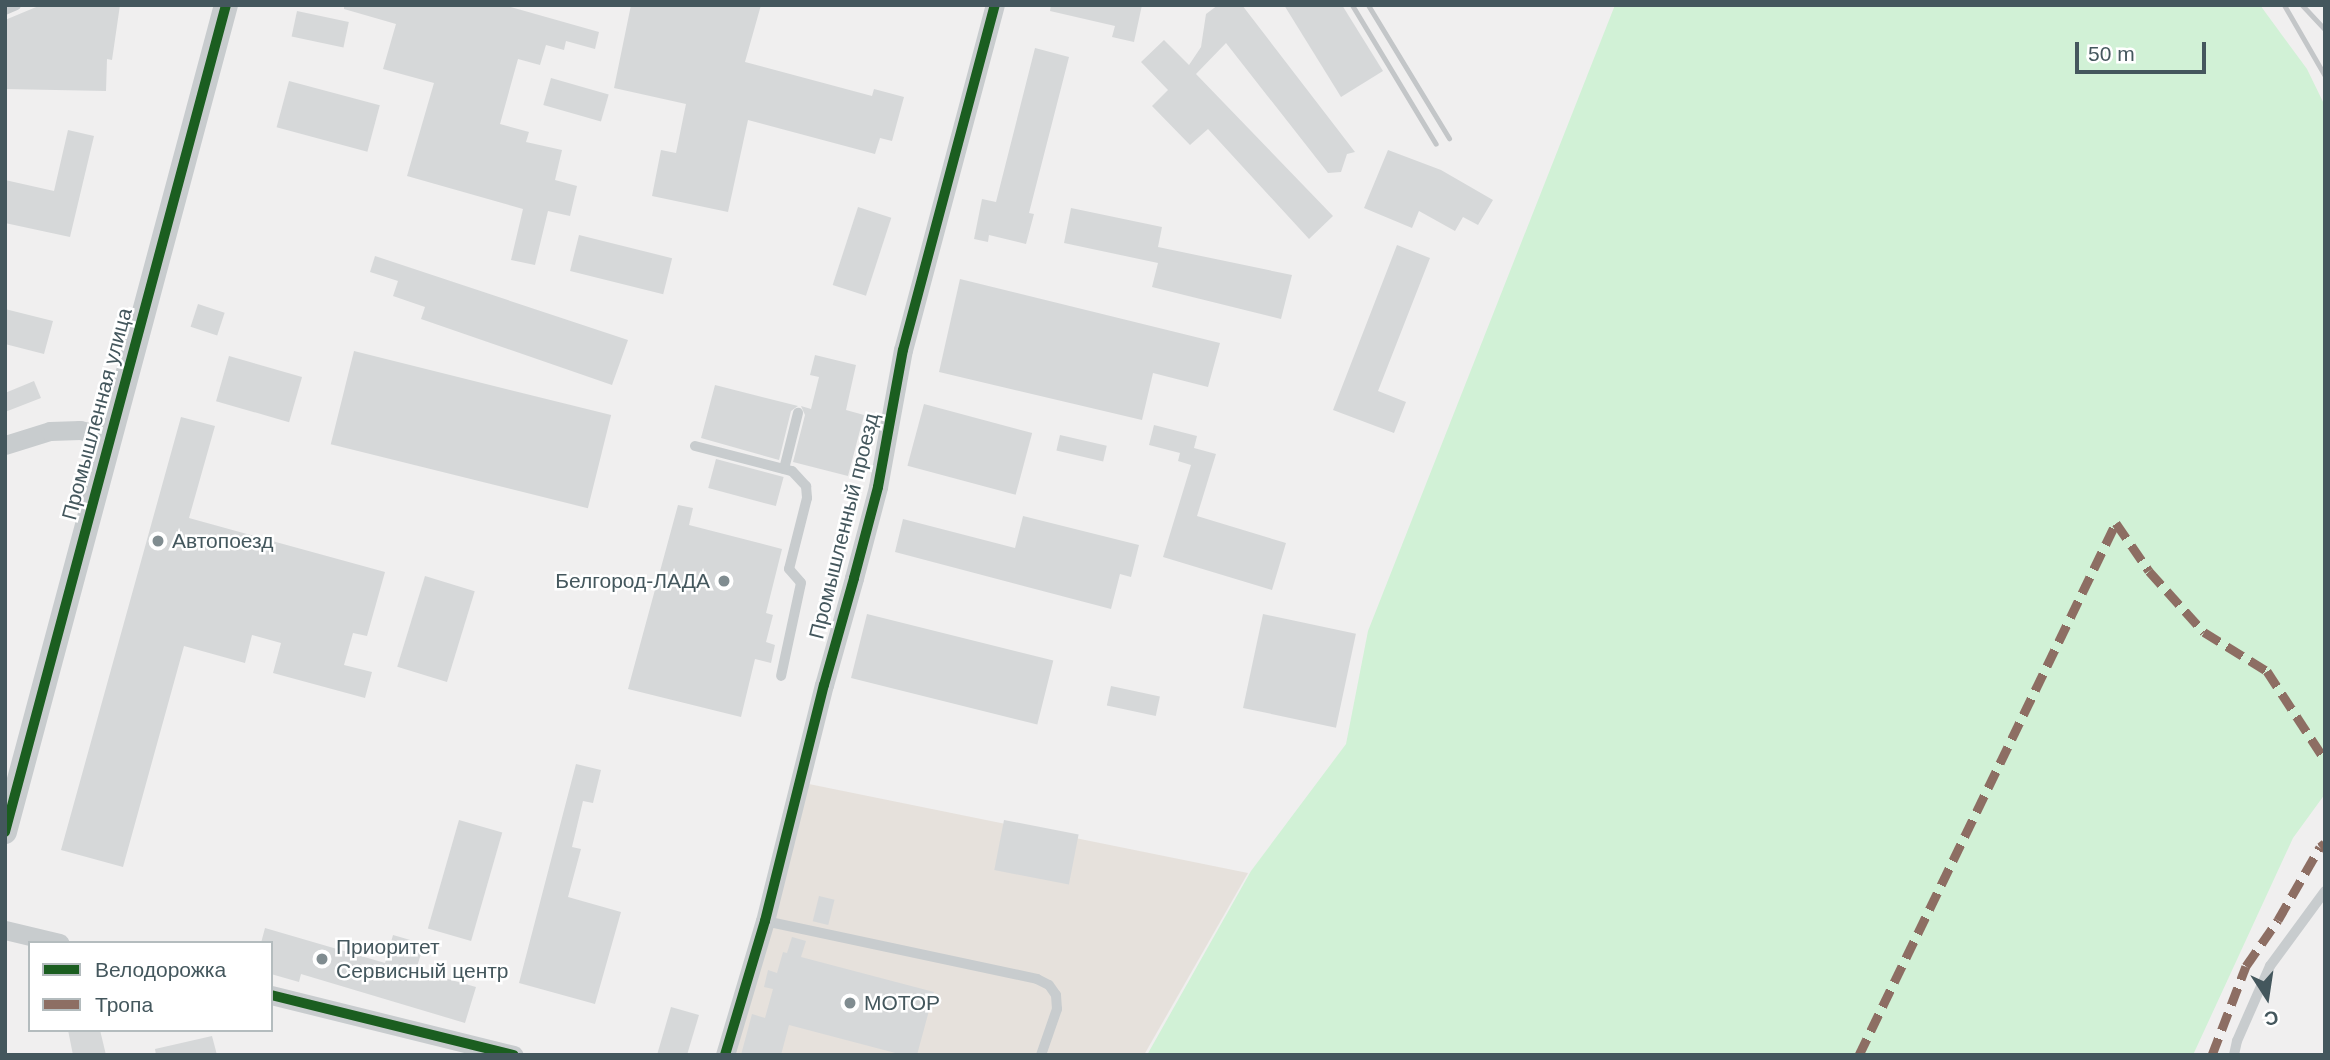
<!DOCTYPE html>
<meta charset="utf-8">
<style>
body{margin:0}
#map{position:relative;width:2330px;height:1060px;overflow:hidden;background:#f0efef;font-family:Helvetica,sans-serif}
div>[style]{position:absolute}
.commercial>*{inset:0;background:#e6e1dc}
.green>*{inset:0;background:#d1f1d6}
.building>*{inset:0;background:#d6d8d9;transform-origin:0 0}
.service>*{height:10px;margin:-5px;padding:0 5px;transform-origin:5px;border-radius:5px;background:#c8ccce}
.minor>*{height:19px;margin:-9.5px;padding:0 9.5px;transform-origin:9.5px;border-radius:9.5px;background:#c8ccce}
.tertiary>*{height:24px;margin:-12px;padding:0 12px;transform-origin:12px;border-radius:12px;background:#c8ccce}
.rail>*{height:5px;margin:-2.5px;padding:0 2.5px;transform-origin:2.5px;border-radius:2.5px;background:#c3c6c8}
.quiet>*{height:9px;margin-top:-4.5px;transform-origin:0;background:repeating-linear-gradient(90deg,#8d6e63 0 18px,transparent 0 27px)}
.cycleway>*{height:10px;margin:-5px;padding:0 5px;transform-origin:5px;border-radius:5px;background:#1b5e20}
.dots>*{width:19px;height:19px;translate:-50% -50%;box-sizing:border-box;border:4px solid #fff;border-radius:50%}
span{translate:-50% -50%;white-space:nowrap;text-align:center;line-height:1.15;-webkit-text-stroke:5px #fff;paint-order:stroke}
.street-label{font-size:21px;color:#44575d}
.poi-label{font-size:21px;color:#44575d}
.left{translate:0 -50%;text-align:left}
.right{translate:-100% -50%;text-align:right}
.frame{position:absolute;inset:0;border:7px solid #44575d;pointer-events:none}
.legend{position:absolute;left:28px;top:941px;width:245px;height:91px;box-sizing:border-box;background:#fff;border:2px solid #b4bcbe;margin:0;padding:9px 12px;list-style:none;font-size:21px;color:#44575d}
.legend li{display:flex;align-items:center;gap:14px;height:35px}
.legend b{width:35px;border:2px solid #b4bcbe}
.north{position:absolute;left:2232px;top:962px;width:70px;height:70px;-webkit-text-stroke:5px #fff;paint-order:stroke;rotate:168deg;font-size:19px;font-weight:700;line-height:28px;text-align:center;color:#44575d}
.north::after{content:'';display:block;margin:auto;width:24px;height:32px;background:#44575d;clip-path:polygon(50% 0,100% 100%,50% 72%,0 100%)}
.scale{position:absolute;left:2075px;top:42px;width:131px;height:32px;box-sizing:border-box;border:4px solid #44575d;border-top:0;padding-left:9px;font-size:21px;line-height:24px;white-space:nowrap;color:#44575d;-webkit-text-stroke:5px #fff;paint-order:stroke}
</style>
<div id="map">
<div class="commercial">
<i style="clip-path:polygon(799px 782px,1248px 873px,1144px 1055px,723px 1055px)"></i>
</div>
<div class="green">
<i style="clip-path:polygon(1615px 5px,2260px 5px,2307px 69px,2325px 106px,2325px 794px,2293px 838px,2193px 1055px,1147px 1055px,1251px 871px,1346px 744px,1368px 631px)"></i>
</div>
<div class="building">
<i style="clip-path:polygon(120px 5px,112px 60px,107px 59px,106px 91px,5px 89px,5px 20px,41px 5px)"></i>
<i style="clip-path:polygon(344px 5px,504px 5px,599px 32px,595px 49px,566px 41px,564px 50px,546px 45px,540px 65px,518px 59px,500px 124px,529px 132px,526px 142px,562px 150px,555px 180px,577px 186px,570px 216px,548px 211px,535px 265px,511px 260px,523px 209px,407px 176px,434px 83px,383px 69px,396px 24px,344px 9px)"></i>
<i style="clip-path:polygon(631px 5px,761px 5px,745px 62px,872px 96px,874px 89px,904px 97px,892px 141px,880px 138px,875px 154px,748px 120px,728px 212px,652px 196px,661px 150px,676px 153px,686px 104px,614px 88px)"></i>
<i style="clip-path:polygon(1051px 5px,1142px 5px,1134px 42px,1112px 37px,1115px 26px,1050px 11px)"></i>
<i style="clip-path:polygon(1218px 5px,1242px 5px,1355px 152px,1347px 154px,1341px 172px,1328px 173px,1226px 43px,1196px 74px,1333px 216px,1309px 239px,1208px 129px,1190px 145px,1152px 106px,1168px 90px,1141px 62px,1164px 40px,1189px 65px,1201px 47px,1206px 14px)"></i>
<i style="clip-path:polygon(1284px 5px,1342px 5px,1383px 71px,1341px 97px)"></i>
<i style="left:297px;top:11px;width:53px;height:26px;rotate:12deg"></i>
<i style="clip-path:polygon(1035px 48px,1069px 57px,1029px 213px,1034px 214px,1026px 244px,989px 235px,988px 242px,974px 239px,982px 199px,996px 202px)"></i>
<i style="left:551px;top:78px;width:60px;height:28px;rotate:16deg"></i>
<i style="left:289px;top:81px;width:94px;height:48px;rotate:15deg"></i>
<i style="clip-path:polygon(68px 130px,94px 136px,70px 237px,5px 223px,5px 180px,54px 191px)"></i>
<i style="clip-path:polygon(1388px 150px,1441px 170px,1493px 200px,1478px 225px,1463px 217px,1455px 231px,1419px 211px,1412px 228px,1364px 208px)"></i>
<i style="left:858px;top:207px;width:35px;height:82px;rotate:18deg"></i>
<i style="clip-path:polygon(1071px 208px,1162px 227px,1158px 247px,1292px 275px,1281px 319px,1152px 287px,1158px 263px,1064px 243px)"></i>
<i style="left:579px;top:235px;width:96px;height:37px;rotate:14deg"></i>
<i style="clip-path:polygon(1397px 245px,1430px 258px,1378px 391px,1406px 402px,1394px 433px,1333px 410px)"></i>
<i style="clip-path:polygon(375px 256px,628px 340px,612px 385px,421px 319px,425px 307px,393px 296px,398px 281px,370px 272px)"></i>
<i style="clip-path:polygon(960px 279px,1220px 343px,1208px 387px,1153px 373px,1142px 420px,939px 372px)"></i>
<i style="left:198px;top:304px;width:28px;height:24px;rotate:18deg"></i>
<i style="clip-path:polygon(5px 309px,53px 321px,44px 354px,5px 344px)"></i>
<i style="left:354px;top:351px;width:265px;height:96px;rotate:14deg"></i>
<i style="clip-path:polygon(815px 355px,856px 365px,846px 410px,864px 415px,848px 476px,793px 462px,805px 415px,801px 406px,811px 409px,819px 377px,810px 375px)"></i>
<i style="left:229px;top:356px;width:76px;height:47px;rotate:16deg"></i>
<i style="clip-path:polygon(34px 381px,41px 398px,5px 412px,5px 393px)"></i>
<i style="clip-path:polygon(715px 385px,798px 406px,791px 411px,779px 460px,701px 438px)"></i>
<i style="left:924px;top:404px;width:112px;height:64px;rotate:15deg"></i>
<i style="clip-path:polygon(181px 417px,215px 426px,189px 518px,385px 572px,367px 636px,353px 633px,344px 665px,372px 672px,365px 698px,273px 673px,281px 643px,252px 635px,245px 663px,184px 646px,123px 867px,61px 850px)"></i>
<i style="clip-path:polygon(1154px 425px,1197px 436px,1194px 448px,1216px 454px,1197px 516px,1286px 543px,1272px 590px,1163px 557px,1191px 465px,1178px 461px,1180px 453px,1149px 445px)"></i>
<i style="left:1060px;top:435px;width:48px;height:16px;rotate:13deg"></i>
<i style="left:716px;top:459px;width:70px;height:30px;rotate:15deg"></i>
<i style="clip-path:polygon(678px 505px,693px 508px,689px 525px,782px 549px,766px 613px,773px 615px,766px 642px,775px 645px,771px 663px,755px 659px,741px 717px,628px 689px)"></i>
<i style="clip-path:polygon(1023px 516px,1139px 545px,1131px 577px,1120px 574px,1111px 609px,895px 552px,903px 519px,1015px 548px)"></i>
<i style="left:425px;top:576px;width:52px;height:95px;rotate:17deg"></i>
<i style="left:867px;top:614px;width:192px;height:66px;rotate:14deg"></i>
<i style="left:1263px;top:614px;width:95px;height:96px;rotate:12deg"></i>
<i style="left:1111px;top:686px;width:50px;height:20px;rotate:12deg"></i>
<i style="clip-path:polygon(576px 764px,601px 770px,593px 803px,583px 801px,572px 847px,581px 849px,568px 897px,621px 912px,595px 1004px,519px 983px)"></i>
<i style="left:459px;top:820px;width:45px;height:113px;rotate:16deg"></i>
<i style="left:1004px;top:820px;width:76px;height:51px;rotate:11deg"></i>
<i style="left:819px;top:896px;width:16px;height:26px;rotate:14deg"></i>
<i style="clip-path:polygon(265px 928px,385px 963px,393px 935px,424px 944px,416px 970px,476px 987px,465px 1023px,301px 974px,299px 982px,271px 974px,271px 943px,261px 943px)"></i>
<i style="clip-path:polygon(792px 937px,806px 941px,801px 957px,934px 992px,917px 1055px,903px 1055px,789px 1025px,781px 1055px,741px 1055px,752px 1014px,765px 1018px,773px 989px,764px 987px,768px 970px,777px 973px,783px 952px,787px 953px)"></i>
<i style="clip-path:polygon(671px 1007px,699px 1015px,687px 1055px,657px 1055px)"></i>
<i style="clip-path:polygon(68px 1030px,100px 1030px,106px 1055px,73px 1055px)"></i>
<i style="clip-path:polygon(212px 1036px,217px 1055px,156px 1055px,155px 1049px)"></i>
</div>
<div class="service">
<i style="left:5px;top:10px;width:12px;rotate:-24deg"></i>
<i style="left:695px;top:446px;width:100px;rotate:14.5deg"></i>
<i style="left:792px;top:471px;width:21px;rotate:47deg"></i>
<i style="left:806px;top:486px;width:12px;rotate:85deg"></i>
<i style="left:807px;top:498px;width:73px;rotate:104.2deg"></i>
<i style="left:789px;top:569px;width:18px;rotate:49deg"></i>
<i style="left:801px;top:583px;width:95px;rotate:102.1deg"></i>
<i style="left:784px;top:469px;width:58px;rotate:-76deg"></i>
<i style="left:765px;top:921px;width:278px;rotate:12deg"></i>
<i style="left:1037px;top:979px;width:13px;rotate:27deg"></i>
<i style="left:1049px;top:985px;width:12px;rotate:55deg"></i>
<i style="left:1056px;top:995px;width:14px;rotate:86deg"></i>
<i style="left:1057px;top:1009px;width:49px;rotate:109.2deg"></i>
<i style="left:2234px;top:1055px;width:14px;rotate:-78deg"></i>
<i style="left:2237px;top:1041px;width:82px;rotate:-66.3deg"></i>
<i style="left:2270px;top:966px;width:93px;rotate:-53.7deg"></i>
</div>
<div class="minor">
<i style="left:5px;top:445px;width:47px;rotate:-17.3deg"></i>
<i style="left:50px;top:431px;width:30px;rotate:-2deg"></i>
<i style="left:80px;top:430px;width:32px;rotate:13deg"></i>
<i style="left:5px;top:930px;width:56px;rotate:13.5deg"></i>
<i style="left:271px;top:995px;width:250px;rotate:13.9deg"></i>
<i style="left:725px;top:1055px;width:140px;rotate:-73.4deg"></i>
<i style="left:765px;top:921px;width:243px;rotate:-76deg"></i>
<i style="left:824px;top:685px;width:111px;rotate:-74.3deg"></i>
<i style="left:854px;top:578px;width:94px;rotate:-75.2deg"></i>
<i style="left:878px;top:487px;width:139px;rotate:-79.7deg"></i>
<i style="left:903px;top:350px;width:357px;rotate:-75.1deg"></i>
</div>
<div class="tertiary">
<i style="left:5px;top:832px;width:856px;rotate:-75.04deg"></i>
</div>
<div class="rail">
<i style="left:1352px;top:5px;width:162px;rotate:58.9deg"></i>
<i style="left:1368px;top:5px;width:156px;rotate:58.7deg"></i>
<i style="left:2284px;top:5px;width:82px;rotate:60deg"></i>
<i style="left:2302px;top:5px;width:34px;rotate:47deg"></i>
</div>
<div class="quiet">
<i style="left:1859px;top:1055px;width:591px;rotate:-64.22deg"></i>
<i style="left:2116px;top:523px;width:58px;rotate:55.5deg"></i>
<i style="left:2149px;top:571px;width:82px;rotate:48deg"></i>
<i style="left:2204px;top:632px;width:74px;rotate:31.8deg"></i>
<i style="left:2267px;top:671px;width:106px;rotate:56.9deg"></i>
<i style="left:2212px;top:1055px;width:95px;rotate:-69.1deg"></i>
<i style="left:2246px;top:966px;width:56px;rotate:-55.2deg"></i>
<i style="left:2278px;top:920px;width:84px;rotate:-60.1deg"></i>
<i style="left:2320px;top:847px;width:6px;rotate:-39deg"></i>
</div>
<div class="cycleway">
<i style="left:5px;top:832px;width:856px;rotate:-75.04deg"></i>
<i style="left:271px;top:995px;width:250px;rotate:13.9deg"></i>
<i style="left:725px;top:1055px;width:140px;rotate:-73.4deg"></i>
<i style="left:765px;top:921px;width:243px;rotate:-76deg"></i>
<i style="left:824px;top:685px;width:111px;rotate:-74.3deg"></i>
<i style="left:854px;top:578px;width:94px;rotate:-75.2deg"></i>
<i style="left:878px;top:487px;width:139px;rotate:-79.7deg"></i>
<i style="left:903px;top:350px;width:357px;rotate:-75.1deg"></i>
</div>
<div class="dots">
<i style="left:158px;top:541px;background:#808c90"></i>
<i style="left:724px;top:581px;background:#808c90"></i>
<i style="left:322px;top:959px;background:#808c90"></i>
<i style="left:850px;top:1003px;background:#808c90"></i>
</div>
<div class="street-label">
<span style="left:97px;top:414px;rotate:-75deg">Промышленная улица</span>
<span style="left:844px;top:526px;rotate:-76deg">Промышленный проезд</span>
</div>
<div class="poi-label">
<span class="left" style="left:172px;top:541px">Автопоезд</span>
<span class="right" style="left:710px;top:581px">Белгород-ЛАДА</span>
<span class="left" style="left:336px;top:959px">Приоритет<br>Сервисный центр</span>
<span class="left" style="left:864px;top:1003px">МОТОР</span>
</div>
<div class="frame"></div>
<ul class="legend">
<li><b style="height:9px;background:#1b5e20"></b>Велодорожка</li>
<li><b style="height:9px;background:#8d6e63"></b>Тропа</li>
</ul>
<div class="north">С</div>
<div class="scale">50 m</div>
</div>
